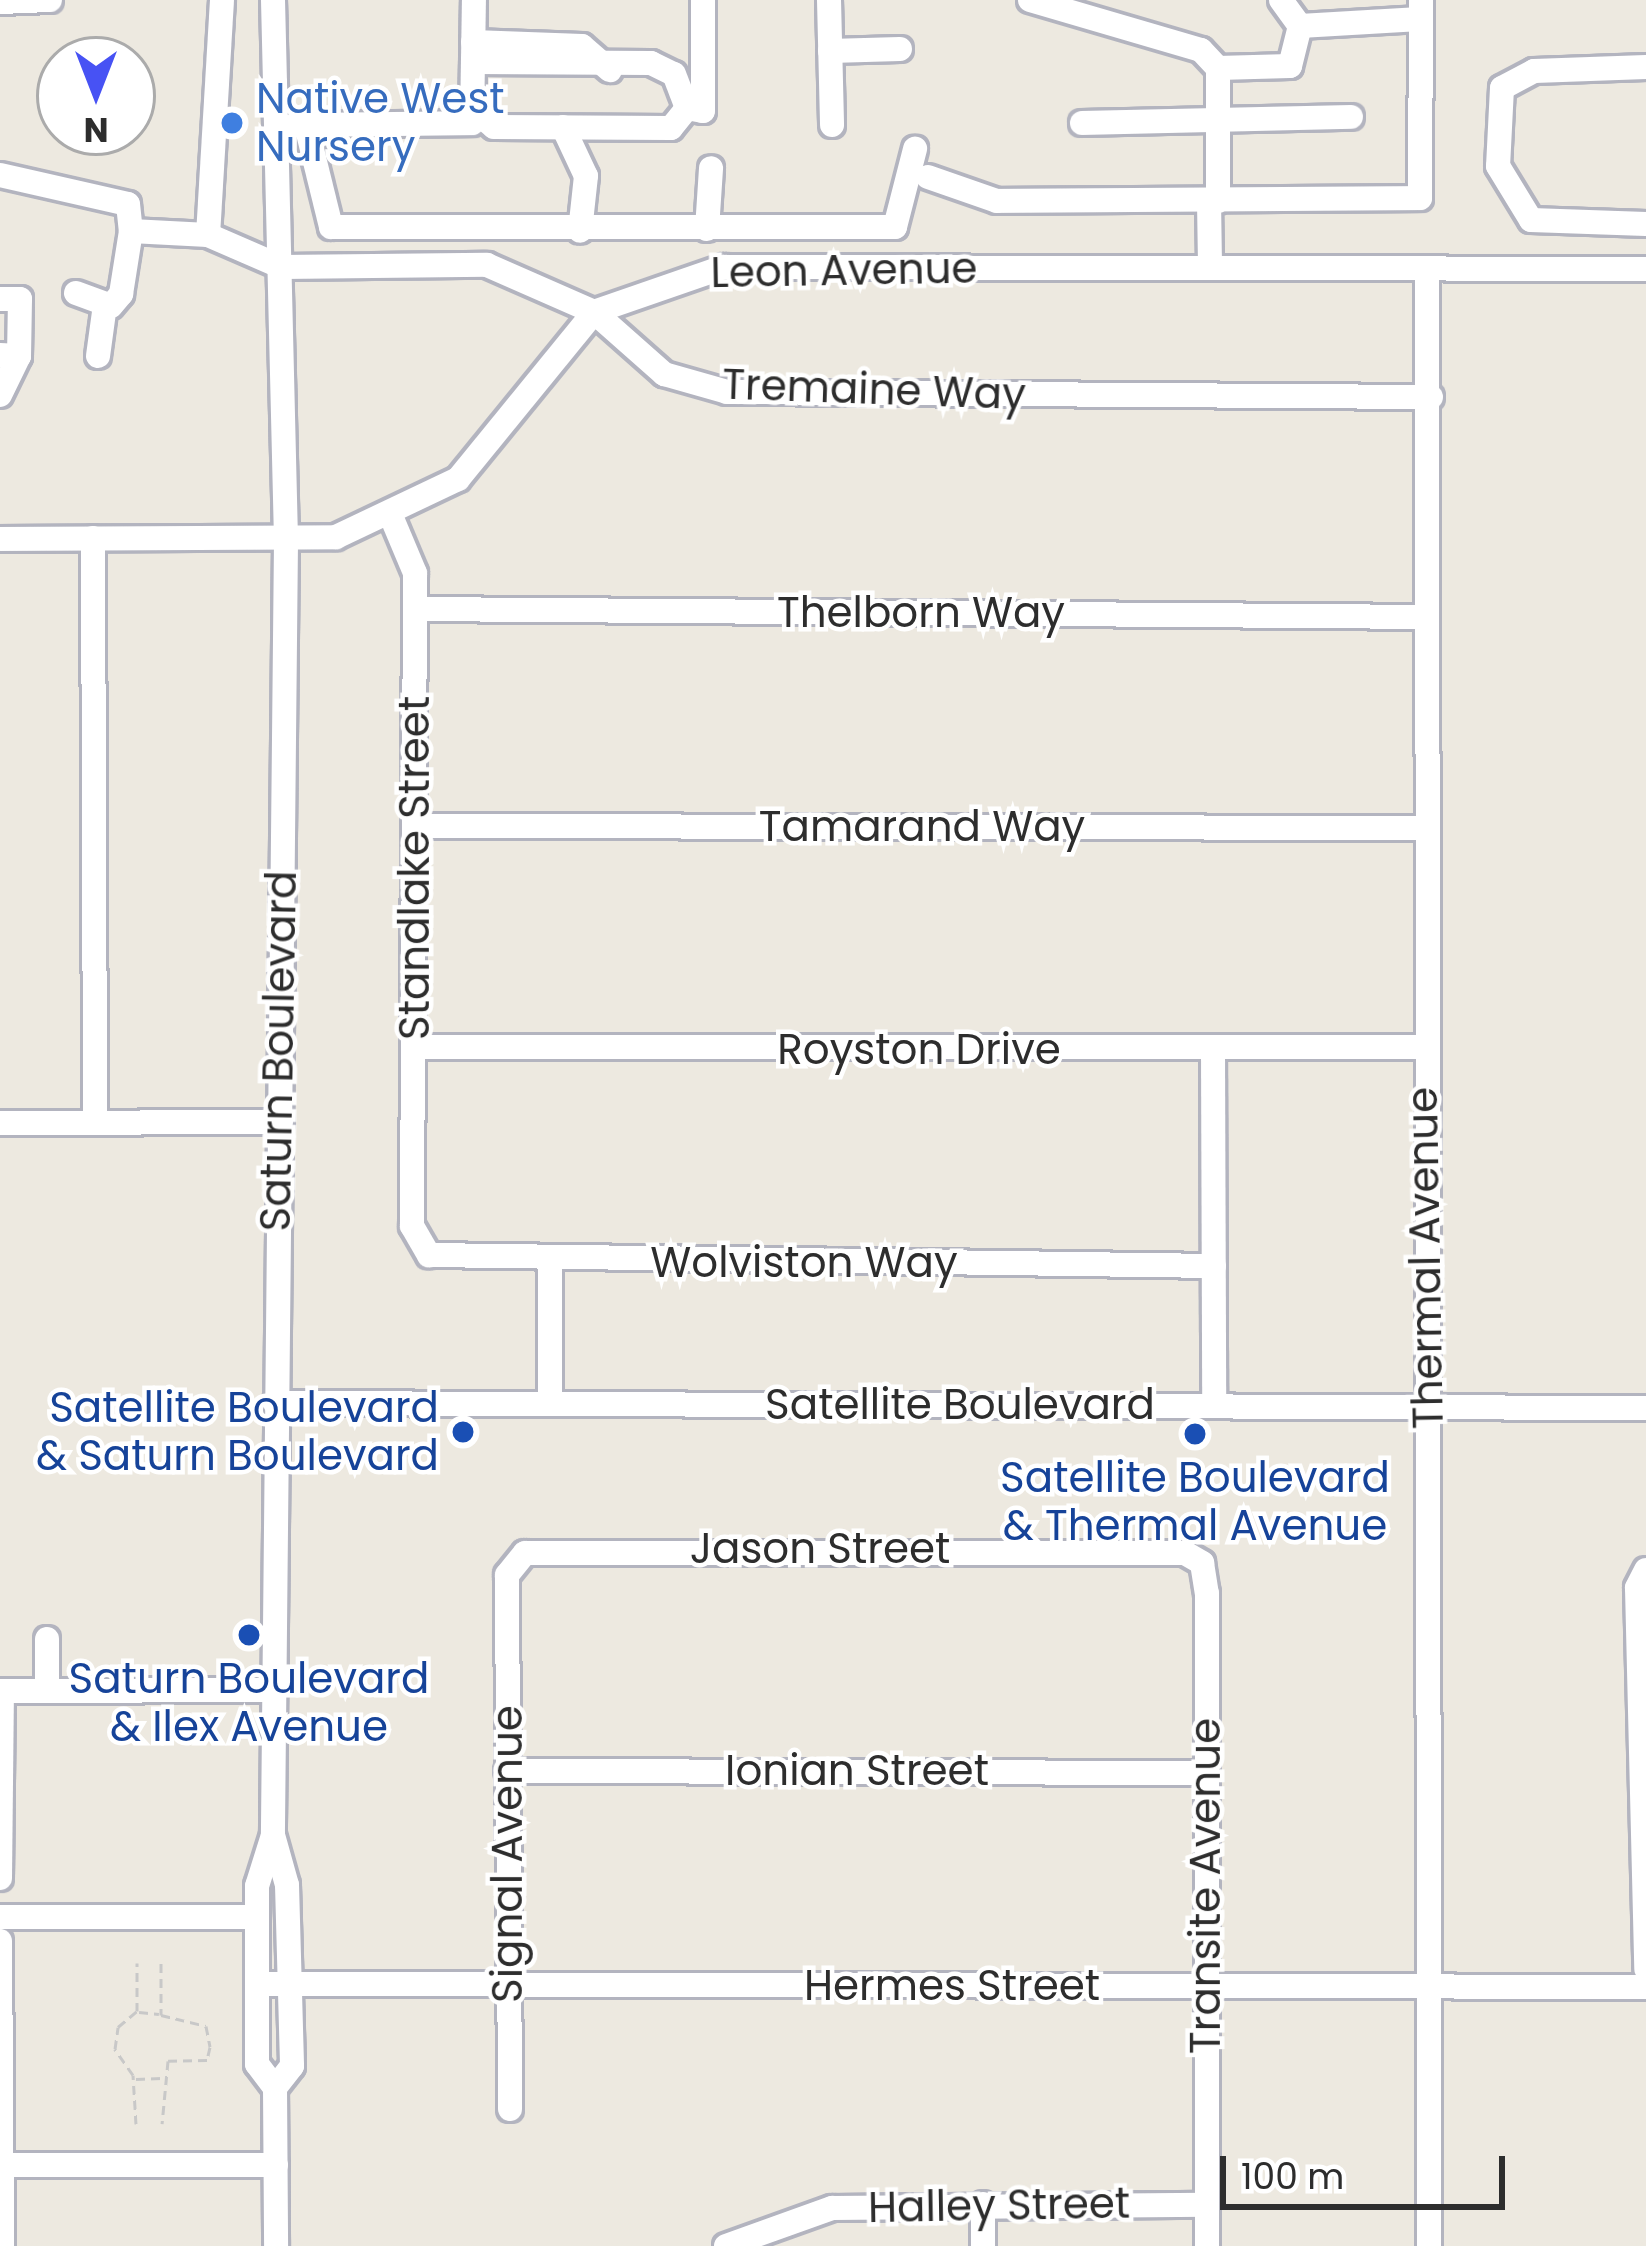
<!DOCTYPE html>
<style>
body{margin:0}
#map{position:relative;width:1646px;height:2246px;overflow:hidden;background:#ede9e0;font-family:Poppins,sans-serif}
div>[style]{position:absolute}
.path>*{height:3px;margin-top:-1.5px;transform-origin:0;background:repeating-linear-gradient(90deg,#c8c8c8 0 9px,transparent 0 15px)}
.roads{filter:drop-shadow(3px 0 #b3b4bf) drop-shadow(-3px 0 #b3b4bf) drop-shadow(0 3px #b3b4bf) drop-shadow(0 -3px #b3b4bf)}
.minor>*{height:24px;margin:-12px;padding:0 12px;transform-origin:12px;border-radius:12px;background:#fff}
.dots>*{width:33px;height:33px;translate:-50% -50%;box-sizing:border-box;border:6px solid #fff;border-radius:50%}
span{translate:-50% -50%;white-space:nowrap;text-align:center;line-height:1.15;-webkit-text-stroke:9px #fff;paint-order:stroke}
.shop-label{font-size:42px;color:#366cbe}
.left{translate:0 -50%;text-align:left}
.street-label{font-size:42px;color:#2d2d2d}
.transit-label{font-size:42px;color:#164399}
.right{translate:-100% -50%;text-align:right}
.north{position:absolute;left:36px;top:36px;width:120px;height:120px;box-sizing:border-box;background:#fff;border:3px solid #ababab;border-radius:50%;rotate:180deg;font-size:33px;font-weight:700;line-height:48px;text-align:center;color:#2d2d2d}
.north::after{content:'';display:block;margin:auto;width:42px;height:54px;background:#4752f4;clip-path:polygon(50% 0,100% 100%,50% 72%,0 100%)}
.scale{position:absolute;left:1220px;top:2156px;width:285px;height:54px;box-sizing:border-box;border:6px solid #2d2d2d;border-top:0;padding-left:15px;font-size:36px;line-height:42px;white-space:nowrap;color:#2d2d2d;-webkit-text-stroke:9px #fff;paint-order:stroke}
</style>
<div id="map">
<div class="path">
<i style="left:161px;top:1963px;width:52px;rotate:90deg"></i>
<i style="left:161px;top:2015px;width:46px;rotate:13.7deg"></i>
<i style="left:206px;top:2026px;width:21px;rotate:79deg"></i>
<i style="left:210px;top:2047px;width:13px;rotate:103deg"></i>
<i style="left:207px;top:2060px;width:39px;rotate:179deg"></i>
<i style="left:168px;top:2061px;width:63px;rotate:95.4deg"></i>
<i style="left:139px;top:2012px;width:20px;rotate:6deg"></i>
<i style="left:136px;top:2079px;width:26px;rotate:-2deg"></i>
<i style="left:136px;top:2124px;width:49px;rotate:-93.5deg"></i>
<i style="left:133px;top:2075px;width:32px;rotate:-125deg"></i>
<i style="left:115px;top:2049px;width:22px;rotate:-82deg"></i>
<i style="left:118px;top:2027px;width:25px;rotate:-40deg"></i>
<i style="left:137px;top:2011px;width:48px;rotate:-90deg"></i>
</div>
<div class="roads">
<div class="minor">
<i style="left:222px;top:0;width:235px;rotate:93.4deg"></i>
<i style="left:208px;top:235px;width:81px;rotate:23.4deg"></i>
<i style="left:282px;top:267px;width:205px;rotate:-0.6deg"></i>
<i style="left:487px;top:265px;width:117px;rotate:23.7deg"></i>
<i style="left:594px;top:312px;width:94px;rotate:41.5deg"></i>
<i style="left:664px;top:374px;width:66px;rotate:15.9deg"></i>
<i style="left:727px;top:392px;width:704px;rotate:0.41deg"></i>
<i style="left:273px;top:0;width:541px;rotate:88.62deg"></i>
<i style="left:286px;top:541px;width:1294px;rotate:90.58deg"></i>
<i style="left:273px;top:1835px;width:53px;rotate:107.4deg"></i>
<i style="left:257px;top:1886px;width:178px;rotate:90deg"></i>
<i style="left:257px;top:2064px;width:30px;rotate:53deg"></i>
<i style="left:275px;top:2088px;width:158px;rotate:89.6deg"></i>
<i style="left:829px;top:0;width:125px;rotate:88.6deg"></i>
<i style="left:1030px;top:0;width:178px;rotate:16.3deg"></i>
<i style="left:1201px;top:50px;width:25px;rotate:47deg"></i>
<i style="left:1281px;top:0;width:32px;rotate:54deg"></i>
<i style="left:1300px;top:26px;width:120px;rotate:-3.3deg"></i>
<i style="left:0;top:2px;width:50px;rotate:-2.3deg"></i>
<i style="left:473px;top:42px;width:109px;rotate:2.1deg"></i>
<i style="left:582px;top:46px;width:37px;rotate:41deg"></i>
<i style="left:830px;top:51px;width:70px;rotate:-1.6deg"></i>
<i style="left:473px;top:62px;width:178px;rotate:0.3deg"></i>
<i style="left:651px;top:63px;width:25px;rotate:26deg"></i>
<i style="left:674px;top:74px;width:36px;rotate:69deg"></i>
<i style="left:1646px;top:67px;width:112px;rotate:178deg"></i>
<i style="left:1534px;top:71px;width:36px;rotate:152deg"></i>
<i style="left:1502px;top:88px;width:78px;rotate:92.9deg"></i>
<i style="left:1498px;top:166px;width:63px;rotate:58.6deg"></i>
<i style="left:1531px;top:220px;width:115px;rotate:2deg"></i>
<i style="left:477px;top:113px;width:22px;rotate:39deg"></i>
<i style="left:494px;top:127px;width:177px;rotate:0.3deg"></i>
<i style="left:671px;top:128px;width:26px;rotate:-51deg"></i>
<i style="left:687px;top:108px;width:16px;rotate:11deg"></i>
<i style="left:703px;top:111px;width:111px;rotate:-90deg"></i>
<i style="left:1082px;top:123px;width:269px;rotate:-1.3deg"></i>
<i style="left:294px;top:125px;width:178px;rotate:-0.6deg"></i>
<i style="left:472px;top:123px;width:123px;rotate:-89.1deg"></i>
<i style="left:306px;top:125px;width:105px;rotate:76.2deg"></i>
<i style="left:331px;top:227px;width:564px"></i>
<i style="left:895px;top:227px;width:81px;rotate:-75.6deg"></i>
<i style="left:563px;top:127px;width:54px;rotate:64.9deg"></i>
<i style="left:586px;top:176px;width:55px;rotate:96.2deg"></i>
<i style="left:0;top:175px;width:131px;rotate:12.8deg"></i>
<i style="left:128px;top:204px;width:27px;rotate:84deg"></i>
<i style="left:131px;top:231px;width:77px;rotate:3deg"></i>
<i style="left:928px;top:177px;width:73px;rotate:19.2deg"></i>
<i style="left:997px;top:201px;width:423px;rotate:-0.4deg"></i>
<i style="left:1420px;top:198px;width:198px;rotate:-89.7deg"></i>
<i style="left:1209px;top:201px;width:67px;rotate:89.1deg"></i>
<i style="left:1218px;top:201px;width:133px;rotate:-90deg"></i>
<i style="left:1218px;top:68px;width:72px;rotate:-1.6deg"></i>
<i style="left:1290px;top:66px;width:41px;rotate:-76deg"></i>
<i style="left:707px;top:229px;width:61px;rotate:-86.2deg"></i>
<i style="left:1427px;top:269px;width:1977px;rotate:89.94deg"></i>
<i style="left:76px;top:293px;width:37px;rotate:20deg"></i>
<i style="left:111px;top:306px;width:16px;rotate:-50deg"></i>
<i style="left:121px;top:294px;width:64px;rotate:-81deg"></i>
<i style="left:0;top:299px;width:20px"></i>
<i style="left:20px;top:299px;width:57px;rotate:91deg"></i>
<i style="left:19px;top:356px;width:19px;rotate:-177deg"></i>
<i style="left:98px;top:356px;width:51px;rotate:-82.2deg"></i>
<i style="left:0;top:395px;width:43px;rotate:-64deg"></i>
<i style="left:391px;top:516px;width:62px;rotate:67.2deg"></i>
<i style="left:415px;top:573px;width:653px;rotate:90.26deg"></i>
<i style="left:412px;top:1226px;width:34px;rotate:60deg"></i>
<i style="left:429px;top:1255px;width:785px;rotate:0.8deg"></i>
<i style="left:93px;top:538px;width:584px;rotate:89.8deg"></i>
<i style="left:0;top:539px;width:336px;rotate:-0.3deg"></i>
<i style="left:336px;top:537px;width:135px;rotate:-25.4deg"></i>
<i style="left:458px;top:479px;width:215px;rotate:-50.8deg"></i>
<i style="left:594px;top:312px;width:138px;rotate:-19.1deg"></i>
<i style="left:724px;top:267px;width:922px;rotate:0.12deg"></i>
<i style="left:415px;top:609px;width:1012px;rotate:0.45deg"></i>
<i style="left:417px;top:826px;width:1010px;rotate:0.11deg"></i>
<i style="left:415px;top:1047px;width:1008px"></i>
<i style="left:1213px;top:1051px;width:355px;rotate:89.8deg"></i>
<i style="left:0;top:1123px;width:281px;rotate:-0.2deg"></i>
<i style="left:550px;top:1262px;width:142px;rotate:90deg"></i>
<i style="left:275px;top:1403px;width:1371px;rotate:0.21deg"></i>
<i style="left:1646px;top:1570px;width:20px;rotate:117deg"></i>
<i style="left:1637px;top:1588px;width:381px;rotate:88.6deg"></i>
<i style="left:47px;top:1690px;width:51px;rotate:-90deg"></i>
<i style="left:0;top:1691px;width:274px;rotate:-0.2deg"></i>
<i style="left:507px;top:1771px;width:699px;rotate:0.16deg"></i>
<i style="left:273px;top:1835px;width:52px;rotate:74.4deg"></i>
<i style="left:287px;top:1885px;width:181px;rotate:88.4deg"></i>
<i style="left:292px;top:2066px;width:28px;rotate:128deg"></i>
<i style="left:0;top:1878px;width:187px;rotate:-89.4deg"></i>
<i style="left:0;top:1917px;width:257px"></i>
<i style="left:0;top:1941px;width:305px;rotate:89.6deg"></i>
<i style="left:257px;top:1984px;width:1389px;rotate:0.12deg"></i>
<i style="left:510px;top:2109px;width:534px;rotate:-90.32deg"></i>
<i style="left:507px;top:1575px;width:28px;rotate:-51deg"></i>
<i style="left:525px;top:1553px;width:660px"></i>
<i style="left:1185px;top:1553px;width:20px;rotate:30deg"></i>
<i style="left:1202px;top:1563px;width:30px;rotate:81deg"></i>
<i style="left:1207px;top:1593px;width:653px;rotate:90deg"></i>
<i style="left:3px;top:2165px;width:273px"></i>
<i style="left:983px;top:2204px;width:42px;rotate:90deg"></i>
<i style="left:726px;top:2246px;width:113px;rotate:-19.7deg"></i>
<i style="left:832px;top:2208px;width:375px;rotate:-0.5deg"></i>
</div>
</div>
<div class="dots">
<i style="left:232px;top:123px;background:#3f7fe0"></i>
<i style="left:463px;top:1432px;background:#1a4fb4"></i>
<i style="left:1195px;top:1434px;background:#1a4fb4"></i>
<i style="left:249px;top:1635px;background:#1a4fb4"></i>
</div>
<div class="shop-label">
<span class="left" style="left:256px;top:123px">Native West<br>Nursery</span>
</div>
<div class="street-label">
<span style="left:844px;top:271px;rotate:-1deg">Leon Avenue</span>
<span style="left:874px;top:390px;rotate:2deg">Tremaine Way</span>
<span style="left:921px;top:613px">Thelborn Way</span>
<span style="left:922px;top:827px">Tamarand Way</span>
<span style="left:415px;top:868px;rotate:-90deg">Standlake Street</span>
<span style="left:919px;top:1050px">Royston Drive</span>
<span style="left:279px;top:1051px;rotate:-89deg">Saturn Boulevard</span>
<span style="left:1426px;top:1258px;rotate:-91deg">Thermal Avenue</span>
<span style="left:804px;top:1263px">Wolviston Way</span>
<span style="left:960px;top:1405px">Satellite Boulevard</span>
<span style="left:820px;top:1549px">Jason Street</span>
<span style="left:857px;top:1771px">Ionian Street</span>
<span style="left:508px;top:1854px;rotate:-90deg">Signal Avenue</span>
<span style="left:1206px;top:1886px;rotate:-90deg">Transite Avenue</span>
<span style="left:952px;top:1986px">Hermes Street</span>
<span style="left:999px;top:2206px;rotate:-1deg">Halley Street</span>
</div>
<div class="transit-label">
<span class="right" style="left:439px;top:1432px">Satellite Boulevard<br>&amp; Saturn Boulevard</span>
<span style="left:1195px;top:1502px">Satellite Boulevard<br>&amp; Thermal Avenue</span>
<span style="left:249px;top:1703px">Saturn Boulevard<br>&amp; Ilex Avenue</span>
</div>
<div class="north">N</div>
<div class="scale">100 m</div>
</div>
